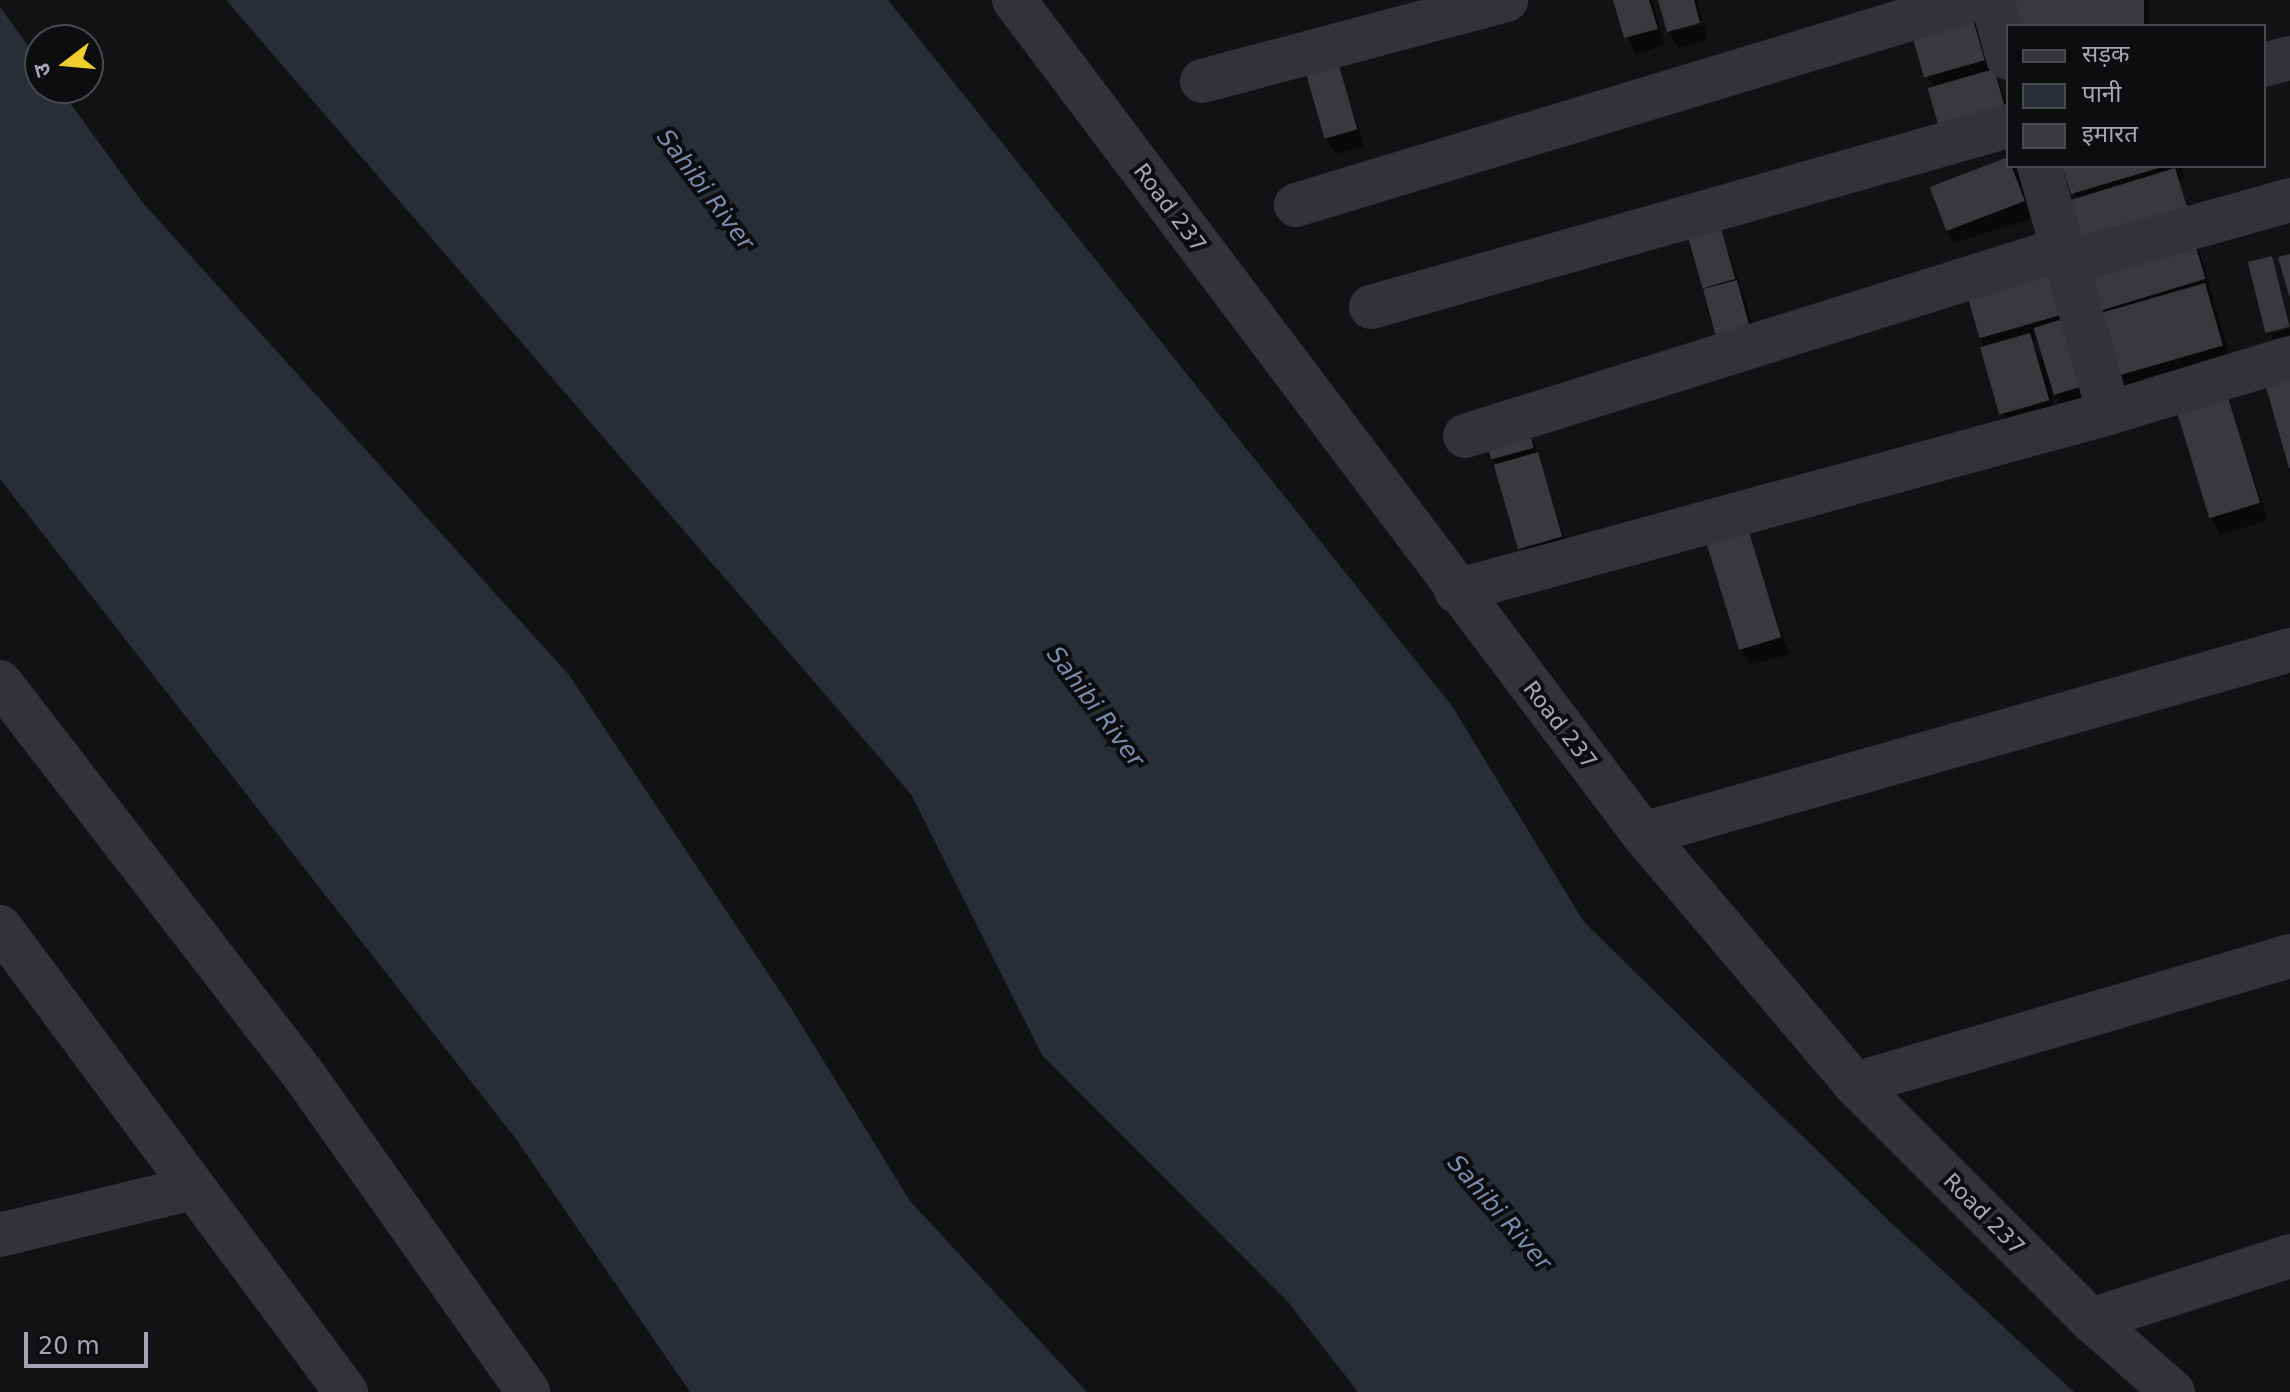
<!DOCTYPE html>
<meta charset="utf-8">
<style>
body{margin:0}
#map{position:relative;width:2290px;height:1392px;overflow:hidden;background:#121113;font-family:"DejaVu Sans","Noto Sans Devanagari",sans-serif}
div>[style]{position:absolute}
.water>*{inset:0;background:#282d36}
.shadow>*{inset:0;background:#0007;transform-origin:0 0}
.building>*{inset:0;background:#39393d;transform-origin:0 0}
.minor>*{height:44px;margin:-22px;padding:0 22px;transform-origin:22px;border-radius:22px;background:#323238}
span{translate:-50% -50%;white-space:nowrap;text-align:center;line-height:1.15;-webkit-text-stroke:8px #0d0c0e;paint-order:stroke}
.street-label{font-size:22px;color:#a3a5b3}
.water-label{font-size:24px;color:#798daf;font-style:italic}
.legend{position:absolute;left:2006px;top:24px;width:260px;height:144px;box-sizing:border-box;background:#0d0c0e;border:2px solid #494950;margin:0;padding:10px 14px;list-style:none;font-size:24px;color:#a3a5b3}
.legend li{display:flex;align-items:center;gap:16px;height:40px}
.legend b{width:40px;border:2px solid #494950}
.north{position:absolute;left:24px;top:24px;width:80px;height:80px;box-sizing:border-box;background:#0d0c0e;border:2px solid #494950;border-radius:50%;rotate:254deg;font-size:22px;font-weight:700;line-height:32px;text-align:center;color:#a3a5b3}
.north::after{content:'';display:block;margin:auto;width:28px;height:36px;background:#f0cf2c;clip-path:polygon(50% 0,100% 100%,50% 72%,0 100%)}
.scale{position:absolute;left:24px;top:1332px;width:124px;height:36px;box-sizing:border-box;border:4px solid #a3a5b3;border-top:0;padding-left:10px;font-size:24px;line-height:28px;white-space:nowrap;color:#a3a5b3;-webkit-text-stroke:6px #0d0c0e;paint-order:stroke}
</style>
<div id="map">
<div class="water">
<i style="clip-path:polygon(226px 0,888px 0,1452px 706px,1584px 922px,1888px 1220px,2074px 1392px,1358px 1392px,1288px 1302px,1042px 1055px,911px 794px)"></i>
<i style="clip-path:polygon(0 7px,40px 62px,40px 88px,59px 88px,143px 203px,569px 675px,791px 1008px,910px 1201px,1087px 1392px,690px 1392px,516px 1139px,0 479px)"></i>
</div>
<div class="shadow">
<i style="clip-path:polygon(1615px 0,1652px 0,1665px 45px,1635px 54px)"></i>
<i style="clip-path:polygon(1660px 0,1697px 0,1702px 20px,1670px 33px)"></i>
<i style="left:2017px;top:0;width:132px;height:27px"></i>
<i style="clip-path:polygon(1971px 18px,1981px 35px,2008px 107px,1935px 89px,1928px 77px)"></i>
<i style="clip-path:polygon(1704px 24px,1708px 39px,1678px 48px,1670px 33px)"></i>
<i style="clip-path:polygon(1337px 65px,1365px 146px,1335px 154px,1326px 138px)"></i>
<i style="clip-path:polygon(2008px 166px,2015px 166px,2020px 174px,2033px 218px,1953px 243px,1944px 226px)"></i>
<i style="clip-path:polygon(2064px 166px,2181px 166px,2185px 179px,2179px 181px,2231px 361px,2126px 393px,2116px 377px,2077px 200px)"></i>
<i style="clip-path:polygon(1720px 231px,1745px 299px,1761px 354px,1705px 287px)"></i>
<i style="clip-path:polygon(2271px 259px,2290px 325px,2269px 331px)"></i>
<i style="clip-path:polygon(evenodd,2050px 274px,2094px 402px,2064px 411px,2050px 386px,2056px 416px,2010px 430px,1981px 338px,2050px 274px,2039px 340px,2043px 360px,2032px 342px,2039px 340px)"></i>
<i style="clip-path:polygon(2290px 329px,2290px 335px,2274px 340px,2271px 334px)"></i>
<i style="clip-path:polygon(2224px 390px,2268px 520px,2220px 535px,2211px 518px)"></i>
<i style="left:1529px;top:429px;width:131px;height:42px;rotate:72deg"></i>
<i style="clip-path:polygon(1748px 535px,1789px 654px,1750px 665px,1740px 649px)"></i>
</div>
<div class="building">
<i style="clip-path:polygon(1613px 0,1649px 0,1658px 29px,1624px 38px)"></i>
<i style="clip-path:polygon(1658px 0,1694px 0,1700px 23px,1667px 32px)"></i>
<i style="left:2015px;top:0;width:129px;height:27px"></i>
<i style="left:1972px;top:16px;width:46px;height:63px;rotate:74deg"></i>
<i style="left:1338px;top:62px;width:70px;height:34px;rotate:74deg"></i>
<i style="left:1994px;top:69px;width:50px;height:69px;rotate:74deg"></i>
<i style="left:2008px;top:157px;width:47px;height:84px;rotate:69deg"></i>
<i style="clip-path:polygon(2062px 166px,2162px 166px,2162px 167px,2071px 194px)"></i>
<i style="left:2175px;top:168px;width:56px;height:111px;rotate:73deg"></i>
<i style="left:2190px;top:228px;width:53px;height:115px;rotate:73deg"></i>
<i style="left:1721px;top:229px;width:52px;height:34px;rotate:74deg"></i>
<i style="clip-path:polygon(2290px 254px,2290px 296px,2289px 296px,2278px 257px)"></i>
<i style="left:2272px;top:256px;width:73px;height:25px;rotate:76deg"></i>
<i style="left:2051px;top:272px;width:44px;height:87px;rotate:74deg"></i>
<i style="left:1737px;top:280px;width:60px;height:35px;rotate:75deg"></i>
<i style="left:2205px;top:283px;width:65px;height:114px;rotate:74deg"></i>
<i style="left:2066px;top:318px;width:70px;height:34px;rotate:73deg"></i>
<i style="left:2030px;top:333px;width:70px;height:52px;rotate:74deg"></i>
<i style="clip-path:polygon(2290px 365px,2290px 468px,2289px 468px,2262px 373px)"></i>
<i style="left:2225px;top:388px;width:120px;height:53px;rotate:73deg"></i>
<i style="left:1526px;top:419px;width:30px;height:44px;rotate:75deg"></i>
<i style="left:1538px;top:452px;width:88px;height:46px;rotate:74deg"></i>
<i style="left:1749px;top:532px;width:110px;height:44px;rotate:73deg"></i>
</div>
<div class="minor">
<i style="left:1014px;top:0;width:1045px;rotate:52.98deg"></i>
<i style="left:1643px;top:834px;width:328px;rotate:49.7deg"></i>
<i style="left:1855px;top:1084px;width:334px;rotate:45deg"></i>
<i style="left:2091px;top:1320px;width:109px;rotate:41.3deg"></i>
<i style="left:1992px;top:0;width:60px;rotate:74.6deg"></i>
<i style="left:2264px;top:65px;width:27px;rotate:-15deg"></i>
<i style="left:1202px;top:81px;width:315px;rotate:-14.9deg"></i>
<i style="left:1296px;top:205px;width:707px;rotate:-16.85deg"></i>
<i style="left:2066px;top:263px;width:233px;rotate:-15.7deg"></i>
<i style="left:1371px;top:307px;width:662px;rotate:-15.86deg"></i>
<i style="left:2109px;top:413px;width:189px;rotate:-16.9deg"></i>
<i style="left:1465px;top:436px;width:626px;rotate:-17.39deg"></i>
<i style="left:1456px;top:591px;width:677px;rotate:-15.25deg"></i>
<i style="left:2109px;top:413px;width:257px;rotate:-105.8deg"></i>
<i style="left:0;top:682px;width:492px;rotate:52.3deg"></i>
<i style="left:301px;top:1071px;width:393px;rotate:54.7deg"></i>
<i style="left:1643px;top:834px;width:673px;rotate:-15.88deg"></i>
<i style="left:0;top:927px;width:580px;rotate:53.35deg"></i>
<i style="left:1855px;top:1084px;width:453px;rotate:-16.4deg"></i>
<i style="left:0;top:1235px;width:199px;rotate:-13.7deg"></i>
<i style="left:2091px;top:1320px;width:209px;rotate:-17.8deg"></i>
</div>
<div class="street-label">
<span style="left:1170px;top:208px;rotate:53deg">Road 237</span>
<span style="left:1560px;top:725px;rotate:52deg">Road 237</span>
<span style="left:1984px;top:1214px;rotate:45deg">Road 237</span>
</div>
<div class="water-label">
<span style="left:705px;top:190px;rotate:53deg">Sahibi River</span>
<span style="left:1095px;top:707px;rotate:53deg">Sahibi River</span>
<span style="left:1499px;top:1213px;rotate:49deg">Sahibi River</span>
</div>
<ul class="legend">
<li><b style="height:10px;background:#323238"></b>सड़क</li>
<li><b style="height:22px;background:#282d36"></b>पानी</li>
<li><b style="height:22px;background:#39393d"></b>इमारत</li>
</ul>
<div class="north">उ</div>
<div class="scale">20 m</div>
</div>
